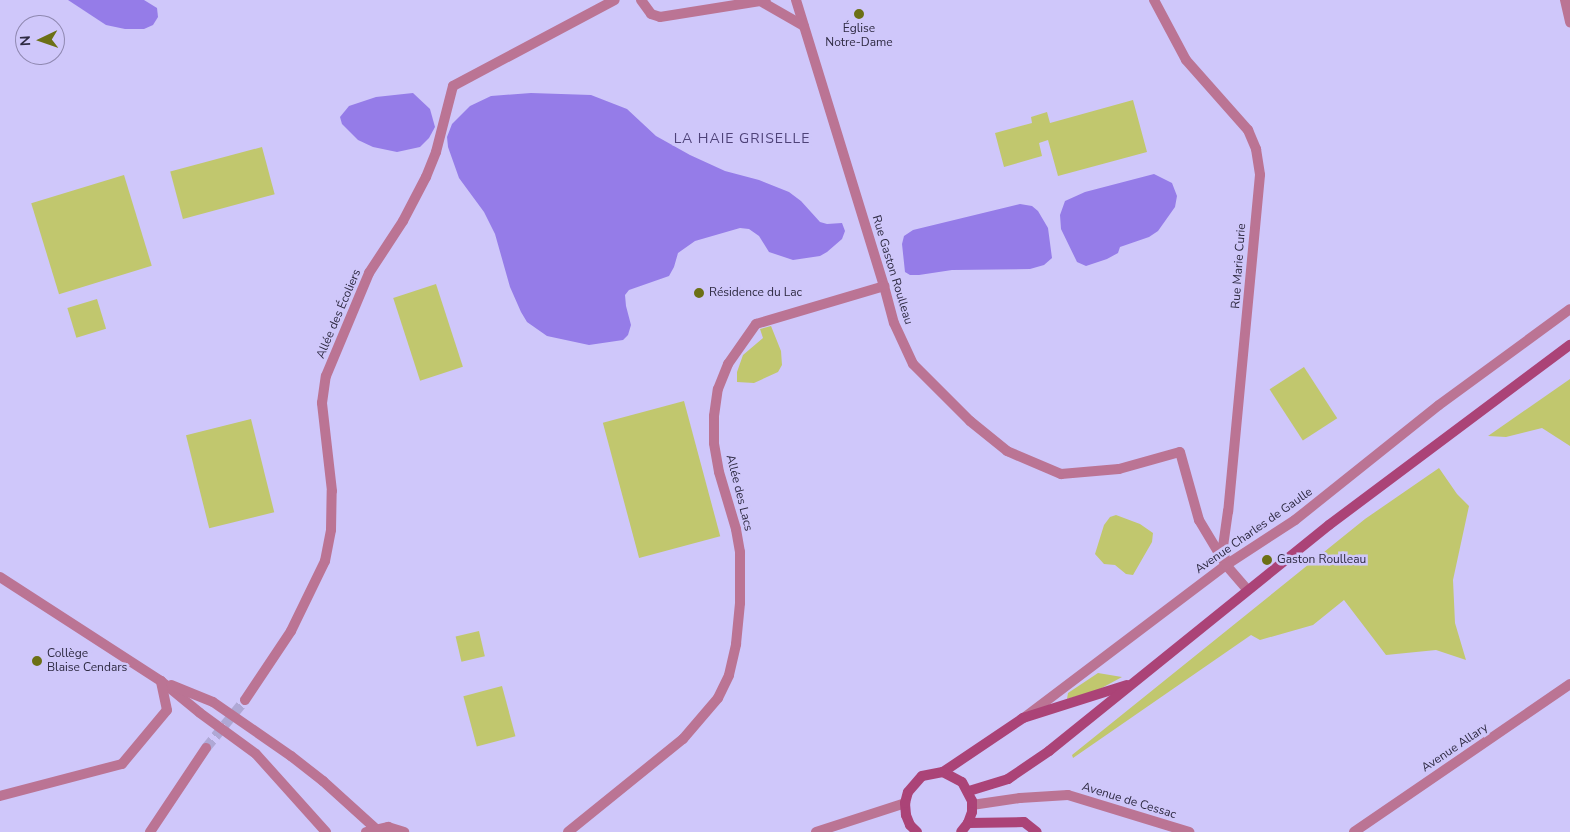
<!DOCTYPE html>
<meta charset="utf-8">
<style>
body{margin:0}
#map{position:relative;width:1570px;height:832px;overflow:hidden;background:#cfc7fa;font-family:"Nunito Sans",sans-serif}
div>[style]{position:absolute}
.green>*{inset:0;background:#c1c76e;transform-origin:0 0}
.water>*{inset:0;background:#957ce8}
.street-tunnel>*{height:10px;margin-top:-5px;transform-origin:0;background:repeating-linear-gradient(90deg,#afa8d5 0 10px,transparent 0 15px)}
.street>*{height:10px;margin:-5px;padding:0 5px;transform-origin:5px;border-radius:5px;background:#bb7494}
.secondary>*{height:10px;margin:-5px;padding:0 5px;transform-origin:5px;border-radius:5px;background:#ab4377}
.dots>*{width:14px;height:14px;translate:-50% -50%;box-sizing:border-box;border:2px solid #cfc7fa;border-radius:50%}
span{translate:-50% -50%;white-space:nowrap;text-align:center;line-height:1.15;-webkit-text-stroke:5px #cfc7fa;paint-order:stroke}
.poi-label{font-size:12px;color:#2e2a42}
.left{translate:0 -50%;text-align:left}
.street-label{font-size:12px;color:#2e2a42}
.neighbourhood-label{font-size:14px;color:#4e4278;letter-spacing:1px}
.north{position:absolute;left:15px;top:15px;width:50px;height:50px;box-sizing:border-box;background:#cfc7fa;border:1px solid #8f88b0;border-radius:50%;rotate:267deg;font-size:14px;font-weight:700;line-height:20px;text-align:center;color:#2e2a42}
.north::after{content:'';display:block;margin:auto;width:18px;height:22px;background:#6c7015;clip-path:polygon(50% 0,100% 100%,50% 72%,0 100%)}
</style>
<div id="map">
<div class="green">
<i style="clip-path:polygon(1133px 100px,1147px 152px,1058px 176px,1048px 140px,1039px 143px,1042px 156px,1004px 167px,995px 133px,1032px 123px,1031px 117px,1047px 112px,1050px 123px)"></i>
<i style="left:262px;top:147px;width:49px;height:95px;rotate:75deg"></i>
<i style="left:124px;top:175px;width:95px;height:97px;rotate:73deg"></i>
<i style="left:436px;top:284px;width:87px;height:45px;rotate:72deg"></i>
<i style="left:97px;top:299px;width:31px;height:31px;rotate:73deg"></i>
<i style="clip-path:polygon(771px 326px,781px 351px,782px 365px,778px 372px,754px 383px,737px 382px,737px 372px,743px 355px,763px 338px,760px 329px)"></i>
<i style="left:1304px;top:367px;width:61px;height:41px;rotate:57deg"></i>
<i style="clip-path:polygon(1570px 379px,1570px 446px,1542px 428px,1506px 437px,1488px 436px)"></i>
<i style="left:684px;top:401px;width:140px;height:84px;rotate:75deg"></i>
<i style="left:251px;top:419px;width:96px;height:67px;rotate:76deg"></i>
<i style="clip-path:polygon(1439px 468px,1457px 494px,1469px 506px,1453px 580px,1455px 623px,1466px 660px,1436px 650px,1386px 655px,1344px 600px,1313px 625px,1260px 640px,1251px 635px,1073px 758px,1072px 755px,1365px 519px)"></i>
<i style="clip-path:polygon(1116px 515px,1140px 524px,1153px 533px,1152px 542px,1133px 575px,1126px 574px,1115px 565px,1104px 564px,1095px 554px,1104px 525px,1110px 517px)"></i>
<i style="left:479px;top:631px;width:26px;height:24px;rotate:77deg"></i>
<i style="clip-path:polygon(1098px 673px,1122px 677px,1098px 690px,1067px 699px,1068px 693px)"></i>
<i style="left:502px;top:686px;width:52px;height:40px;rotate:75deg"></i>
</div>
<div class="water">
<i style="clip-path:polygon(68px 0,144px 0,157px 8px,158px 17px,153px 25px,144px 29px,125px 29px,106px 25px)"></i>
<i style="clip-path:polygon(413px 93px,430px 109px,435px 127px,429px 138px,420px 147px,397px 152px,373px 147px,358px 140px,342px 124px,340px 117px,349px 106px,376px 97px)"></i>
<i style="clip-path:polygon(531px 93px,591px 95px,627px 109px,656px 136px,690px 155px,725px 171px,759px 180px,789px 192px,801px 201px,820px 222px,827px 224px,842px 223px,845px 231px,842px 239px,827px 252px,820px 256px,793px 260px,769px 252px,759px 236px,749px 229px,740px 228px,695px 241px,678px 253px,674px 267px,669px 276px,629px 290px,625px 295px,626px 306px,631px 325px,628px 335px,623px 340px,589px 345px,547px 336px,527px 322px,521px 312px,510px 287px,495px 234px,484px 212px,459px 178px,448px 147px,447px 137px,452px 124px,470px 106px,491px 96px)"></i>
<i style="clip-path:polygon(1154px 174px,1172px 183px,1177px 196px,1175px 207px,1158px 231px,1149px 237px,1120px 247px,1118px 253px,1107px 259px,1086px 266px,1077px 262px,1061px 229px,1060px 215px,1065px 201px,1085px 192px)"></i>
<i style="clip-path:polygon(1020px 204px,1032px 206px,1038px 211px,1048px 228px,1052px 258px,1044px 265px,1030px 269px,952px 270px,919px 275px,910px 275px,905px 272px,902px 244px,904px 236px,913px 230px)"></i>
</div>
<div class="street-tunnel">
<i style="left:206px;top:748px;width:62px;rotate:-50.9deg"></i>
</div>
<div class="street">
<i style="left:641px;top:0;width:17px;rotate:54deg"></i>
<i style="left:651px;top:14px;width:9px;rotate:18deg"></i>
<i style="left:660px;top:17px;width:107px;rotate:-9.1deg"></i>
<i style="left:796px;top:0;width:299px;rotate:72.9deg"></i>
<i style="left:884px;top:286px;width:38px;rotate:75deg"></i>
<i style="left:894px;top:323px;width:45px;rotate:65.1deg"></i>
<i style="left:913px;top:364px;width:81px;rotate:45deg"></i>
<i style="left:970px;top:421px;width:48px;rotate:39deg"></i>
<i style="left:1007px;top:451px;width:59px;rotate:23.1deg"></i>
<i style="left:1061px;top:474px;width:58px;rotate:-4.9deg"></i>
<i style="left:1119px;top:469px;width:63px;rotate:-15.6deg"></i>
<i style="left:1180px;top:452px;width:71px;rotate:74.4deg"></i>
<i style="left:1199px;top:520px;width:52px;rotate:59deg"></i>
<i style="left:1226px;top:565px;width:33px;rotate:49deg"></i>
<i style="left:1154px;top:0;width:68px;rotate:61.9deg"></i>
<i style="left:1186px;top:60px;width:94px;rotate:48.5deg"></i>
<i style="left:1248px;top:130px;width:21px;rotate:67deg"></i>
<i style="left:1256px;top:149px;width:26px;rotate:81deg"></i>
<i style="left:1260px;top:175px;width:338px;rotate:95.4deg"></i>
<i style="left:1228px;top:511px;width:34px;rotate:98deg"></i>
<i style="left:1223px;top:545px;width:15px;rotate:82deg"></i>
<i style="left:1565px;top:0;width:23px;rotate:77deg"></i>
<i style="left:762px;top:2px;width:48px;rotate:29.7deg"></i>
<i style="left:0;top:577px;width:192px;rotate:32.9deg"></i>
<i style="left:161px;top:681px;width:50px;rotate:39.4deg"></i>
<i style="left:200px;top:713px;width:69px;rotate:36.2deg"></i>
<i style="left:256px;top:754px;width:105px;rotate:48.1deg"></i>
<i style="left:171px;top:685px;width:45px;rotate:22deg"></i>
<i style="left:213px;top:702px;width:95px;rotate:34.7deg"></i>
<i style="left:291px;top:756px;width:41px;rotate:38deg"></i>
<i style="left:323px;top:781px;width:70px;rotate:42.1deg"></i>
<i style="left:245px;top:700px;width:83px;rotate:-56.3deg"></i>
<i style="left:291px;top:631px;width:78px;rotate:-64.1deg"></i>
<i style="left:325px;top:561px;width:32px;rotate:-79deg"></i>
<i style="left:331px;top:530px;width:39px;rotate:-89deg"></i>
<i style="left:332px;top:491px;width:89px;rotate:-96.5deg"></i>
<i style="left:322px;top:403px;width:27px;rotate:-82deg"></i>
<i style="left:326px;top:376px;width:112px;rotate:-67.3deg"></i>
<i style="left:369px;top:273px;width:62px;rotate:-56.8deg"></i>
<i style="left:403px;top:221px;width:50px;rotate:-62.4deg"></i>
<i style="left:426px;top:177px;width:27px;rotate:-68deg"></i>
<i style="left:436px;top:152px;width:68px;rotate:-75.6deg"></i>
<i style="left:453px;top:86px;width:183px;rotate:-28deg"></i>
<i style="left:1025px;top:717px;width:252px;rotate:-37.1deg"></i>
<i style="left:1226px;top:565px;width:82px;rotate:-33.1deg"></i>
<i style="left:1295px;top:520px;width:184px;rotate:-38.6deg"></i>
<i style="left:1439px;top:405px;width:162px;rotate:-36.2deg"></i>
<i style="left:0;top:796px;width:126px;rotate:-14.7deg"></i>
<i style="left:122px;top:764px;width:70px;rotate:-50.2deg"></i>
<i style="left:167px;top:710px;width:30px;rotate:-102deg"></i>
<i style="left:972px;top:805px;width:49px;rotate:-8.3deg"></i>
<i style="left:1020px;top:798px;width:48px;rotate:-3.6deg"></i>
<i style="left:1068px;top:795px;width:127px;rotate:17deg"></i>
<i style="left:150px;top:832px;width:101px;rotate:-56.3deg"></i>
<i style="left:366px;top:832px;width:23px;rotate:-13deg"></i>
<i style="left:388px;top:827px;width:17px;rotate:17deg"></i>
<i style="left:568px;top:832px;width:148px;rotate:-39deg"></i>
<i style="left:683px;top:739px;width:54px;rotate:-49.5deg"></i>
<i style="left:718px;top:698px;width:25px;rotate:-64deg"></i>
<i style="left:729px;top:675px;width:32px;rotate:-77deg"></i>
<i style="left:736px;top:644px;width:41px;rotate:-84.4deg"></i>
<i style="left:740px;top:603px;width:51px;rotate:-90deg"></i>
<i style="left:740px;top:552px;width:23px;rotate:-100deg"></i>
<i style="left:736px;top:529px;width:59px;rotate:-106.6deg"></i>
<i style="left:719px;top:472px;width:29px;rotate:-100deg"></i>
<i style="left:714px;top:443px;width:27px;rotate:-90deg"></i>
<i style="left:714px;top:416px;width:27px;rotate:-82deg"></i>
<i style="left:718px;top:389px;width:27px;rotate:-68deg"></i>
<i style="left:728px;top:364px;width:49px;rotate:-55deg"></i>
<i style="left:756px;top:324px;width:134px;rotate:-16.5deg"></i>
<i style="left:816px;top:832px;width:94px;rotate:-18deg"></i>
<i style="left:1354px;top:832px;width:262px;rotate:-34.4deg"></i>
</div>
<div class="secondary">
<i style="left:943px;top:772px;width:97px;rotate:-34deg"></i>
<i style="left:1023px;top:718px;width:109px;rotate:-17.6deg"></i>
<i style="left:969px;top:791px;width:41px;rotate:-17.1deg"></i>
<i style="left:1008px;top:779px;width:50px;rotate:-34.3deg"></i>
<i style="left:1049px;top:751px;width:360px;rotate:-38.9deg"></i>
<i style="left:1329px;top:525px;width:301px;rotate:-36.8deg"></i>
<i style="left:968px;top:823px;width:56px;rotate:-1deg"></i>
<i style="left:1024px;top:822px;width:16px;rotate:38deg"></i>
<i style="left:917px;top:832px;width:10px;rotate:-135deg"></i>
<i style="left:910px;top:825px;width:11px;rotate:-112deg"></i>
<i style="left:906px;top:815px;width:12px;rotate:-95deg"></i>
<i style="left:905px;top:803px;width:11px;rotate:-75deg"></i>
<i style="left:908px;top:792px;width:21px;rotate:-49deg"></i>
<i style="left:922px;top:776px;width:21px;rotate:-11deg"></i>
<i style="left:943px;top:772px;width:21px;rotate:28deg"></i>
<i style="left:962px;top:782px;width:21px;rotate:62deg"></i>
<i style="left:972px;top:801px;width:11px;rotate:90deg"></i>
<i style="left:972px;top:812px;width:12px;rotate:110deg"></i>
<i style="left:968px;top:823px;width:11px;rotate:128deg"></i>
</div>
<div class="dots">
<i style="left:859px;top:14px;background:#6c7015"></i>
<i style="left:699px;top:293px;background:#6c7015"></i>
<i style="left:1267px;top:560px;background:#6c7015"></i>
<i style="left:37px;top:661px;background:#6c7015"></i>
</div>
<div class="poi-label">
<span style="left:859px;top:36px">Église<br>Notre-Dame</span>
<span class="left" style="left:709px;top:293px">Résidence du Lac</span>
<span class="left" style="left:1277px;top:560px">Gaston Roulleau</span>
<span class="left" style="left:47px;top:661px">Collège<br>Blaise Cendars</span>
</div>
<div class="street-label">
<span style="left:1239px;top:266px;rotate:-86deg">Rue Marie Curie</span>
<span style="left:892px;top:270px;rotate:73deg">Rue Gaston Roulleau</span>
<span style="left:339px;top:314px;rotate:-67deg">Allée des Écoliers</span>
<span style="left:739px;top:493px;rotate:76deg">Allée des Lacs</span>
<span style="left:1254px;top:531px;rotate:-35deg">Avenue Charles de Gaulle</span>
<span style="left:1455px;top:748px;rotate:-34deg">Avenue Allary</span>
<span style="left:1129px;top:801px;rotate:17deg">Avenue de Cessac</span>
</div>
<div class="neighbourhood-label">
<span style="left:742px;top:139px">LA HAIE GRISELLE</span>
</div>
<div class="north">N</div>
</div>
